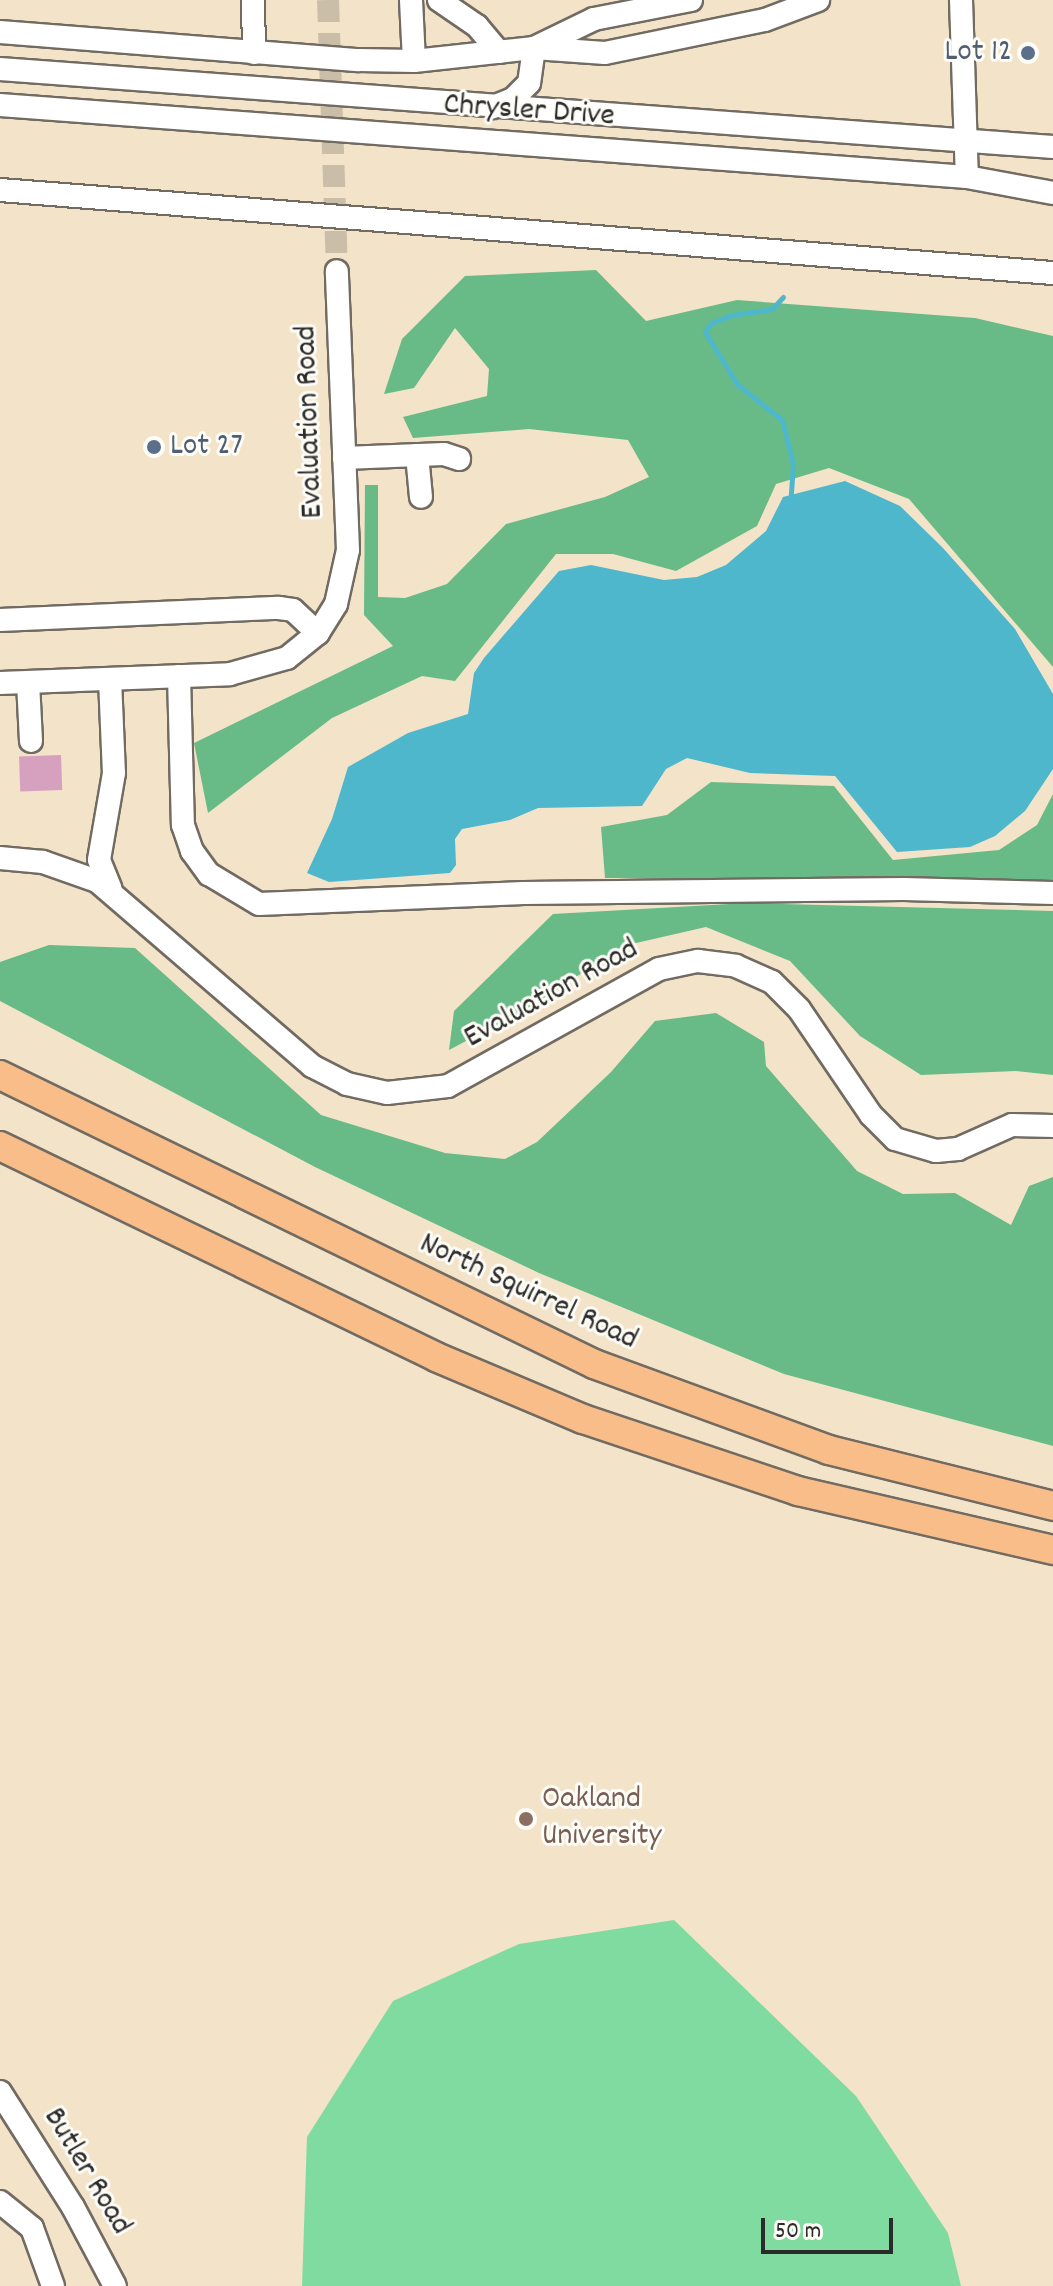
<!DOCTYPE html>
<style>
body{margin:0}
#map{position:relative;width:1053px;height:2286px;overflow:hidden;background:#f3e3c9;font-family:Dekko,sans-serif}
div>[style]{position:absolute}
.green>*{inset:0;background:#80dba1}
.forest>*{inset:0;background:#68bb87}
.water>*{inset:0;background:#4eb7cc}
.stream>*{height:5px;margin:-2.5px;padding:0 2.5px;transform-origin:2.5px;border-radius:2.5px;background:#4eb7cc}
.building>*{inset:0;background:#d5a1bf;transform-origin:0 0}
.minor-tunnel>*{height:22px;margin-top:-11px;transform-origin:0;background:repeating-linear-gradient(90deg,#cbbea9 0 22px,transparent 0 33px)}
.roads{filter:drop-shadow(2px 0 #716b62) drop-shadow(-2px 0 #716b62) drop-shadow(0 2px #716b62) drop-shadow(0 -2px #716b62)}
.minor>*{height:22px;margin:-11px;padding:0 11px;transform-origin:11px;border-radius:11px;background:#fff}
.major>*{height:28px;margin:-14px;padding:0 14px;transform-origin:14px;border-radius:14px;background:#f8bd89}
.dots>*{width:22px;height:22px;translate:-50% -50%;box-sizing:border-box;border:4px solid #fdfcf7;border-radius:50%}
span{translate:-50% -50%;white-space:nowrap;text-align:center;line-height:1.15;-webkit-text-stroke:6px #fdfcf7;paint-order:stroke}
.service-label{font-size:32px;color:#4e5e75}
.right{translate:-100% -50%;text-align:right}
.left{translate:0 -50%;text-align:left}
.street-label{font-size:32px;color:#2b2b2b}
.education-label{font-size:32px;color:#785e54}
.scale{position:absolute;left:761px;top:2218px;width:132px;height:36px;box-sizing:border-box;border:4px solid #2b2b2b;border-top:0;padding-left:10px;font-size:24px;line-height:28px;white-space:nowrap;color:#2b2b2b;-webkit-text-stroke:6px #fdfcf7;paint-order:stroke}
</style>
<div id="map">
<div class="green">
<i style="clip-path:polygon(674px 1920px,856px 2096px,948px 2233px,961px 2286px,302px 2286px,307px 2137px,393px 2001px,519px 1944px)"></i>
</div>
<div class="forest">
<i style="clip-path:polygon(596px 270px,646px 321px,737px 300px,975px 318px,1053px 336px,1053px 667px,909px 499px,829px 468px,776px 484px,757px 526px,676px 571px,613px 554px,556px 554px,455px 681px,422px 676px,332px 718px,208px 813px,194px 743px,393px 646px,364px 615px,365px 485px,378px 485px,378px 597px,405px 598px,447px 584px,506px 524px,605px 497px,649px 477px,628px 440px,529px 429px,413px 438px,403px 417px,487px 396px,489px 369px,455px 328px,414px 388px,384px 394px,402px 339px,465px 276px)"></i>
<i style="clip-path:polygon(711px 782px,834px 786px,893px 860px,999px 850px,1037px 825px,1053px 794px,1053px 881px,605px 878px,601px 827px,667px 815px)"></i>
<i style="clip-path:polygon(747px 903px,1053px 911px,1053px 1075px,1016px 1071px,921px 1075px,860px 1036px,790px 961px,706px 927px,623px 946px,532px 1006px,449px 1050px,454px 1011px,553px 914px)"></i>
<i style="clip-path:polygon(49px 945px,135px 948px,321px 1115px,445px 1153px,505px 1159px,537px 1142px,611px 1072px,655px 1021px,716px 1013px,764px 1042px,766px 1066px,857px 1171px,903px 1194px,955px 1193px,1011px 1225px,1029px 1186px,1053px 1177px,1053px 1446px,784px 1374px,539px 1273px,315px 1167px,0 1001px,0 962px)"></i>
</div>
<div class="water">
<i style="clip-path:polygon(845px 481px,900px 506px,943px 548px,1015px 629px,1053px 694px,1053px 769px,1025px 811px,995px 836px,970px 847px,897px 852px,835px 776px,750px 773px,687px 758px,666px 769px,642px 806px,538px 808px,510px 820px,462px 829px,455px 839px,456px 865px,450px 873px,329px 882px,307px 873px,332px 819px,348px 767px,408px 733px,468px 714px,474px 673px,484px 658px,559px 571px,591px 565px,664px 580px,697px 577px,726px 565px,766px 531px,783px 497px)"></i>
</div>
<div class="stream">
<i style="left:783px;top:297px;width:16px;rotate:133deg"></i>
<i style="left:772px;top:309px;width:40px;rotate:171.5deg"></i>
<i style="left:732px;top:315px;width:22px;rotate:159deg"></i>
<i style="left:711px;top:323px;width:11px;rotate:124deg"></i>
<i style="left:705px;top:332px;width:61px;rotate:58.4deg"></i>
<i style="left:737px;top:384px;width:58px;rotate:38.7deg"></i>
<i style="left:782px;top:420px;width:45px;rotate:76deg"></i>
<i style="left:793px;top:464px;width:31px;rotate:94deg"></i>
</div>
<div class="building">
<i style="left:61px;top:755px;width:35px;height:42px;rotate:88deg"></i>
</div>
<div class="minor-tunnel">
<i style="left:328px;top:0;width:271px;rotate:88.1deg"></i>
</div>
<div class="roads">
<div class="minor">
<i style="left:253px;top:0;width:53px;rotate:88.9deg"></i>
<i style="left:411px;top:0;width:61px;rotate:87.2deg"></i>
<i style="left:439px;top:0;width:46px;rotate:34.4deg"></i>
<i style="left:477px;top:26px;width:34px;rotate:50deg"></i>
<i style="left:691px;top:0;width:99px;rotate:168.9deg"></i>
<i style="left:594px;top:19px;width:67px;rotate:154.2deg"></i>
<i style="left:534px;top:48px;width:71px;rotate:4deg"></i>
<i style="left:605px;top:53px;width:163px;rotate:-11.7deg"></i>
<i style="left:765px;top:20px;width:57px;rotate:-20.7deg"></i>
<i style="left:961px;top:0;width:177px;rotate:88.1deg"></i>
<i style="left:0;top:32px;width:360px;rotate:4.5deg"></i>
<i style="left:359px;top:60px;width:55px;rotate:1deg"></i>
<i style="left:414px;top:61px;width:121px;rotate:-6.2deg"></i>
<i style="left:534px;top:48px;width:35px;rotate:98deg"></i>
<i style="left:529px;top:83px;width:23px;rotate:135deg"></i>
<i style="left:513px;top:99px;width:22px;rotate:158deg"></i>
<i style="left:0;top:69px;width:1056px;rotate:4.24deg"></i>
<i style="left:0;top:105px;width:970px;rotate:4.26deg"></i>
<i style="left:967px;top:177px;width:87px;rotate:10.5deg"></i>
<i style="left:0;top:190px;width:1056px;rotate:4.51deg"></i>
<i style="left:417px;top:455px;width:42px;rotate:84.6deg"></i>
<i style="left:344px;top:458px;width:100px;rotate:-2.3deg"></i>
<i style="left:444px;top:454px;width:16px;rotate:18deg"></i>
<i style="left:0;top:620px;width:279px;rotate:-2.5deg"></i>
<i style="left:279px;top:608px;width:14px;rotate:8deg"></i>
<i style="left:293px;top:610px;width:34px;rotate:43deg"></i>
<i style="left:179px;top:676px;width:149px;rotate:88.5deg"></i>
<i style="left:183px;top:825px;width:28px;rotate:71deg"></i>
<i style="left:192px;top:851px;width:29px;rotate:54deg"></i>
<i style="left:209px;top:874px;width:58px;rotate:31deg"></i>
<i style="left:259px;top:904px;width:265px;rotate:-2.4deg"></i>
<i style="left:524px;top:893px;width:380px;rotate:-0.6deg"></i>
<i style="left:904px;top:889px;width:149px;rotate:1.5deg"></i>
<i style="left:110px;top:679px;width:94px;rotate:87.6deg"></i>
<i style="left:114px;top:773px;width:88px;rotate:99.8deg"></i>
<i style="left:99px;top:860px;width:31px;rotate:68deg"></i>
<i style="left:28px;top:682px;width:59px;rotate:87.1deg"></i>
<i style="left:0;top:683px;width:230px;rotate:-2.2deg"></i>
<i style="left:230px;top:674px;width:59px;rotate:-15.7deg"></i>
<i style="left:287px;top:658px;width:40px;rotate:-39deg"></i>
<i style="left:318px;top:633px;width:34px;rotate:-58deg"></i>
<i style="left:336px;top:604px;width:55px;rotate:-77.5deg"></i>
<i style="left:348px;top:550px;width:279px;rotate:-92.3deg"></i>
<i style="left:0;top:858px;width:43px;rotate:5.3deg"></i>
<i style="left:43px;top:862px;width:57px;rotate:19.4deg"></i>
<i style="left:97px;top:881px;width:284px;rotate:40.7deg"></i>
<i style="left:312px;top:1066px;width:39px;rotate:27deg"></i>
<i style="left:347px;top:1084px;width:41px;rotate:12.7deg"></i>
<i style="left:387px;top:1093px;width:61px;rotate:-6.5deg"></i>
<i style="left:448px;top:1086px;width:241px;rotate:-29deg"></i>
<i style="left:659px;top:969px;width:40px;rotate:-12deg"></i>
<i style="left:698px;top:961px;width:38px;rotate:7deg"></i>
<i style="left:736px;top:966px;width:39px;rotate:24deg"></i>
<i style="left:772px;top:982px;width:38px;rotate:45deg"></i>
<i style="left:799px;top:1009px;width:128px;rotate:55.8deg"></i>
<i style="left:871px;top:1115px;width:34px;rotate:45deg"></i>
<i style="left:895px;top:1139px;width:43px;rotate:16.3deg"></i>
<i style="left:936px;top:1151px;width:22px;rotate:-5deg"></i>
<i style="left:958px;top:1149px;width:59px;rotate:-24deg"></i>
<i style="left:1012px;top:1125px;width:41px;rotate:1.4deg"></i>
<i style="left:0;top:2092px;width:136px;rotate:57.6deg"></i>
<i style="left:73px;top:2207px;width:89px;rotate:62deg"></i>
<i style="left:0;top:2202px;width:41px;rotate:39.1deg"></i>
<i style="left:32px;top:2228px;width:62px;rotate:70.1deg"></i>
</div>
<div class="major">
<i style="left:0;top:1075px;width:661px;rotate:25.94deg"></i>
<i style="left:594px;top:1364px;width:250px;rotate:20.1deg"></i>
<i style="left:829px;top:1450px;width:231px;rotate:14deg"></i>
<i style="left:0;top:1146px;width:484px;rotate:25.8deg"></i>
<i style="left:436px;top:1357px;width:160px;rotate:22.9deg"></i>
<i style="left:583px;top:1419px;width:227px;rotate:18.5deg"></i>
<i style="left:798px;top:1491px;width:262px;rotate:13deg"></i>
</div>
</div>
<div class="dots">
<i style="left:1028px;top:53px;background:#5c6f8a"></i>
<i style="left:154px;top:447px;background:#5c6f8a"></i>
<i style="left:526px;top:1819px;background:#8d6e63"></i>
</div>
<div class="service-label">
<span class="right" style="left:1012px;top:53px">Lot 12</span>
<span class="left" style="left:170px;top:447px">Lot 27</span>
</div>
<div class="street-label">
<span style="left:529px;top:112px;rotate:4deg">Chrysler Drive</span>
<span style="left:311px;top:422px;rotate:-92deg">Evaluation Road</span>
<span style="left:552px;top:995px;rotate:-29deg">Evaluation Road</span>
<span style="left:528px;top:1293px;rotate:25deg">North Squirrel Road</span>
<span style="left:86px;top:2172px;rotate:59deg">Butler Road</span>
</div>
<div class="education-label">
<span class="left" style="left:542px;top:1819px">Oakland<br>University</span>
</div>
<div class="scale">50 m</div>
</div>
